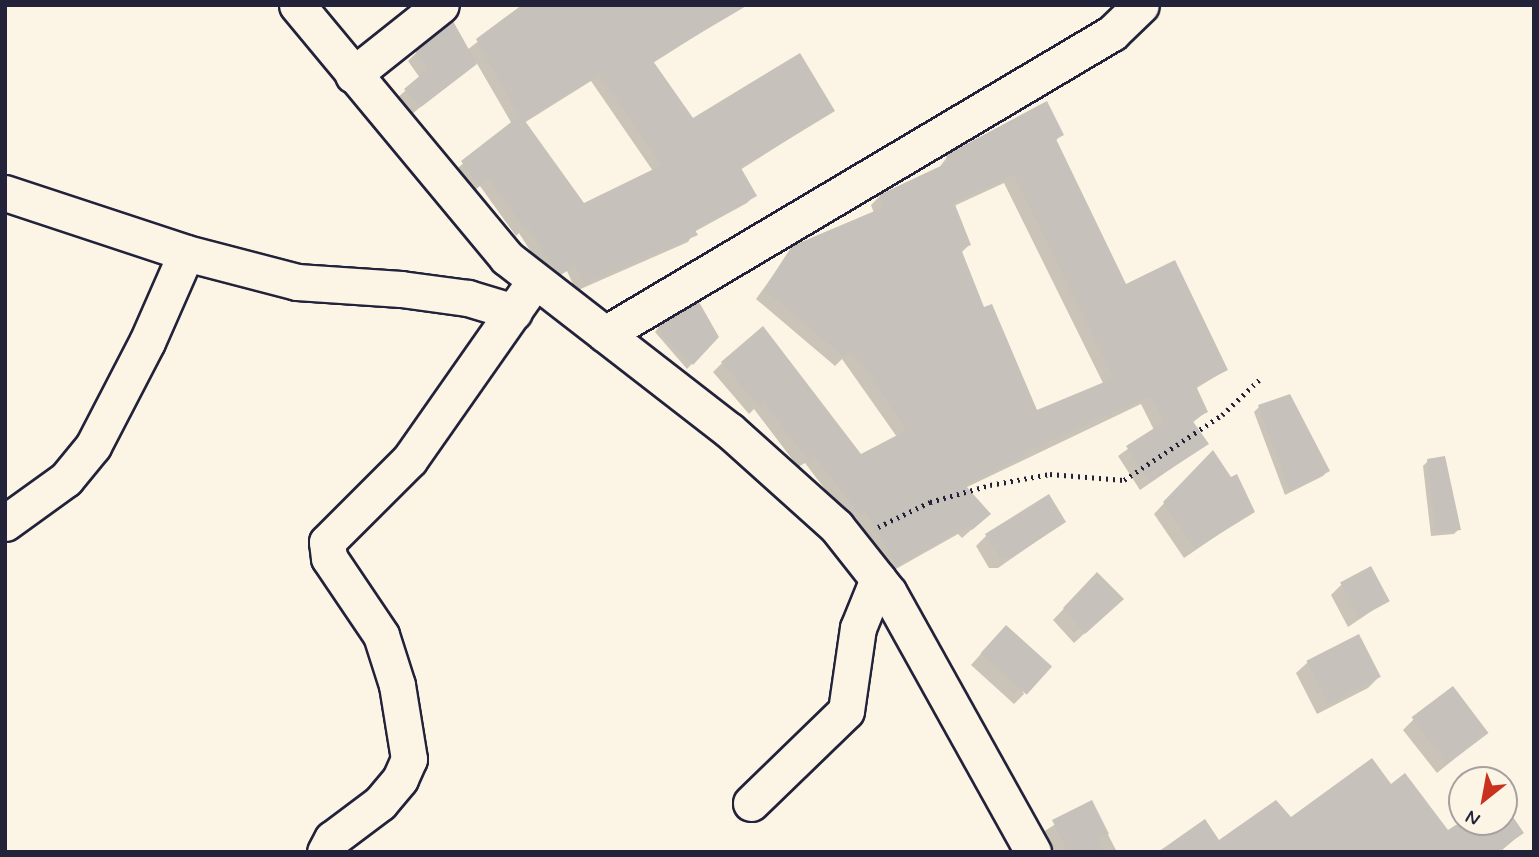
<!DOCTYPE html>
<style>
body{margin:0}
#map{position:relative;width:1539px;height:857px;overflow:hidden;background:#fcf5e5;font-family:Mynerve,sans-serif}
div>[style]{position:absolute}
.shadow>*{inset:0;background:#0003}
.building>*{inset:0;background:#c6c1bb;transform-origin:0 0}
.path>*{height:4.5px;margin-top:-2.25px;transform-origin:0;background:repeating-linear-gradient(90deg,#22223b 0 2px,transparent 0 7px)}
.roads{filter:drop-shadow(2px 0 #22223b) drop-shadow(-2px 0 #22223b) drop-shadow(0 2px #22223b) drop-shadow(0 -2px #22223b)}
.minor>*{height:35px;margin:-17.5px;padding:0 17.5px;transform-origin:17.5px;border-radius:17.5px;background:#fcf5e5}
span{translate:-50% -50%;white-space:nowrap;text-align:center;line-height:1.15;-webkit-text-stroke:5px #fcf5e5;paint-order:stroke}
.frame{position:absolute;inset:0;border:7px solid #22223b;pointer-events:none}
.north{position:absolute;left:1448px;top:766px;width:70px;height:70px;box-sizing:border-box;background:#fcf5e5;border:2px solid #a5a1a1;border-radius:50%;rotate:211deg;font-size:19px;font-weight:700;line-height:28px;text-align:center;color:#22223b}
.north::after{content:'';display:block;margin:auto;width:24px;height:32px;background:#c8321e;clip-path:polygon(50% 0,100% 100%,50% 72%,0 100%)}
</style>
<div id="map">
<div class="shadow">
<i style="clip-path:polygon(evenodd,525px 5px,719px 21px,653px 63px,692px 120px,833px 111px,740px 170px,755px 195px,747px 203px,694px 232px,688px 242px,576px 291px,567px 271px,551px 281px,547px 277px,519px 233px,516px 236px,480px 186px,471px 193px,454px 171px,512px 124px,476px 62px,412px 114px,397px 98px,420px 78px,408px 61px,417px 52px,467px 50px,525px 5px,591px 81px,653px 171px,584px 205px,524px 123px,591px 81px)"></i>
<i style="clip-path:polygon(evenodd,1062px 135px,1055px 141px,1125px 287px,1226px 370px,1195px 389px,1206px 412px,1192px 423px,1207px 444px,1140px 490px,1118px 456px,1154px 430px,1141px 404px,965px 488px,979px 523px,962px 538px,958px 534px,887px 574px,856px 518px,850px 522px,805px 463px,798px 467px,754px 409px,749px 414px,713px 372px,722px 363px,860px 456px,897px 437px,842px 359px,835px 366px,756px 299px,793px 248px,874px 213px,871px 205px,880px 196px,939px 168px,947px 157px,1062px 135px,1004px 183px,1103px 383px,1037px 412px,983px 310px,961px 253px,969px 245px,954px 206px,1004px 183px)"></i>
<i style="clip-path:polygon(659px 327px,717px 337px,687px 369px,655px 332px)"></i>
<i style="clip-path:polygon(1259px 407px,1328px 471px,1323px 476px,1285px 495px,1254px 412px)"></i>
<i style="clip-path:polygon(1212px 452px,1253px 511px,1184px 558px,1154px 514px)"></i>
<i style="clip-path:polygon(1428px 461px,1459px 529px,1454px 534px,1431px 536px,1423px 466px)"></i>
<i style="clip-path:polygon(1064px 522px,998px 568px,989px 568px,976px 546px,986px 536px)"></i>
<i style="clip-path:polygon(1097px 574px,1111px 609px,1074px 643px,1053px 620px)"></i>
<i style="clip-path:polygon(1341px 585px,1388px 600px,1348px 627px,1331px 595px)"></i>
<i style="clip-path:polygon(1359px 637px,1379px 677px,1368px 688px,1317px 714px,1296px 673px,1307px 663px)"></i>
<i style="clip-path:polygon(995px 638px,1024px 694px,1014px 704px,971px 665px)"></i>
<i style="clip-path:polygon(1414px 719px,1487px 732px,1437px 773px,1403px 730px)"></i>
<i style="clip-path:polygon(1391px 786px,1447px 833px,1504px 822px,1504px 807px,1522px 833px,1500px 852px,1163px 852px,1219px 842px)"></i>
<i style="clip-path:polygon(1091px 802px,1117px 852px,1053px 852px,1043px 832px)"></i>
</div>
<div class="building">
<i style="clip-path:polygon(evenodd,522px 5px,748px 5px,653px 61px,693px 118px,800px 53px,835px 111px,741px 168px,757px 196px,695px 230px,698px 235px,584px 284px,575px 265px,560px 274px,555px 269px,528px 227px,525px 229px,489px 179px,479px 186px,461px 161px,519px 116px,476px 39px,522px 5px,599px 75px,662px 165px,584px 203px,525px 121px,599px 75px)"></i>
<i style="clip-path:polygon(453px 21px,477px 64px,421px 107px,404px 89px,428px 69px,415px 51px)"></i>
<i style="clip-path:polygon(evenodd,1047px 101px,1064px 135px,1056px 139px,1126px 284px,1175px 260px,1228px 370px,1196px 386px,1208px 412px,1192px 420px,1209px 444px,1150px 482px,1126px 446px,1164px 422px,1150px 396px,1023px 453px,1025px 456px,965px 485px,991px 514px,972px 530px,968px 526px,897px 566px,865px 510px,860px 515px,814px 455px,808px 460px,764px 402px,759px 406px,721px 362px,763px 326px,861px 454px,907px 430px,851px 349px,845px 358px,764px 289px,792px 246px,884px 207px,879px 195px,949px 162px,946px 155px,1047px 101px,1014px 175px,1114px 378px,1037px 410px,992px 304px,984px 307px,961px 249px,971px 245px,954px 202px,1014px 175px)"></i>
<i style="clip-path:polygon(699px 302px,719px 337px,693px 365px,664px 338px,658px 326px)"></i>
<i style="clip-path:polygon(1290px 394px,1330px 471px,1290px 491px,1258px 405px)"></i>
<i style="clip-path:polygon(1213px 450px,1231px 477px,1237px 474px,1255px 512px,1195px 549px,1163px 502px)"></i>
<i style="clip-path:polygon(1445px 456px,1461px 530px,1436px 532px,1427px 459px)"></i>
<i style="clip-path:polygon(1049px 494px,1066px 522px,1011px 558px,1000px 558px,985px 534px)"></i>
<i style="left:1371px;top:566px;width:40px;height:35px;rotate:62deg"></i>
<i style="clip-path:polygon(1097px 572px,1124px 599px,1085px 634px,1063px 608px)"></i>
<i style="left:1006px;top:625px;width:62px;height:38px;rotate:42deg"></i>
<i style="left:1359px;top:634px;width:48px;height:59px;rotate:63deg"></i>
<i style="left:1453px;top:686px;width:59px;height:52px;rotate:53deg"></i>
<i style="clip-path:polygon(1372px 758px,1391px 784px,1405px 773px,1448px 830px,1462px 821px,1504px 822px,1504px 804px,1524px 833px,1496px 852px,1158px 852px,1205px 819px,1219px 840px,1276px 800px,1291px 817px)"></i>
<i style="clip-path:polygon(1092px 800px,1109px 834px,1098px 839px,1104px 852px,1068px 852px,1052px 820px)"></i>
</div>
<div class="path">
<i style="left:878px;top:527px;width:58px;rotate:-25.7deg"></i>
<i style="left:930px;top:502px;width:62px;rotate:-15.8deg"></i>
<i style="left:990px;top:485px;width:61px;rotate:-10.4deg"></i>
<i style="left:1050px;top:474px;width:74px;rotate:4.6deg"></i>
<i style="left:1124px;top:480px;width:118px;rotate:-33.6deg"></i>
<i style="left:1222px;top:415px;width:55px;rotate:-43.5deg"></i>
</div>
<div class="roads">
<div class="minor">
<i style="left:297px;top:5px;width:329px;rotate:50.3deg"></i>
<i style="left:507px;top:258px;width:281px;rotate:37.8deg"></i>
<i style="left:729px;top:430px;width:144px;rotate:41.9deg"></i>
<i style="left:836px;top:526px;width:85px;rotate:51.7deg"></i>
<i style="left:889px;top:593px;width:296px;rotate:60.9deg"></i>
<i style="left:353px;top:75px;width:112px;rotate:-38.5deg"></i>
<i style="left:5px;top:193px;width:191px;rotate:18.3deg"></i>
<i style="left:186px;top:253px;width:115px;rotate:14.6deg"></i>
<i style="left:297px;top:282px;width:104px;rotate:3.9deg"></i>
<i style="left:401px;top:289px;width:68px;rotate:7.7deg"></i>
<i style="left:468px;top:298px;width:48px;rotate:16.9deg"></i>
<i style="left:605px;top:334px;width:590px;rotate:-30.7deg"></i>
<i style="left:1112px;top:33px;width:40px;rotate:-44deg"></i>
<i style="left:5px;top:523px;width:75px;rotate:-35.8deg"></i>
<i style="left:66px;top:479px;width:43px;rotate:-50.7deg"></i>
<i style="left:93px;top:446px;width:117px;rotate:-62.6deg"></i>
<i style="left:147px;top:342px;width:97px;rotate:-66.3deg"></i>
<i style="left:751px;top:803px;width:132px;rotate:-44.1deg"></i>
<i style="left:846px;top:711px;width:84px;rotate:-81.8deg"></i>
<i style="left:858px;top:628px;width:53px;rotate:-67.8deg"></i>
<i style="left:325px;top:852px;width:15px;rotate:-62deg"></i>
<i style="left:332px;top:839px;width:60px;rotate:-36.9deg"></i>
<i style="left:380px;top:803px;width:31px;rotate:-50deg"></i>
<i style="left:400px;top:779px;width:22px;rotate:-66deg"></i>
<i style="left:409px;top:759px;width:75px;rotate:-99.2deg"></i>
<i style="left:397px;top:685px;width:52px;rotate:-107.7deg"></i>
<i style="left:381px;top:635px;width:93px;rotate:-124deg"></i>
<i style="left:329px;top:558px;width:16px;rotate:-97deg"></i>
<i style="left:327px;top:542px;width:117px;rotate:-45deg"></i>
<i style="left:410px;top:459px;width:216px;rotate:-55deg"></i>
</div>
</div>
<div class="frame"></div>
<div class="north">N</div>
</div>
